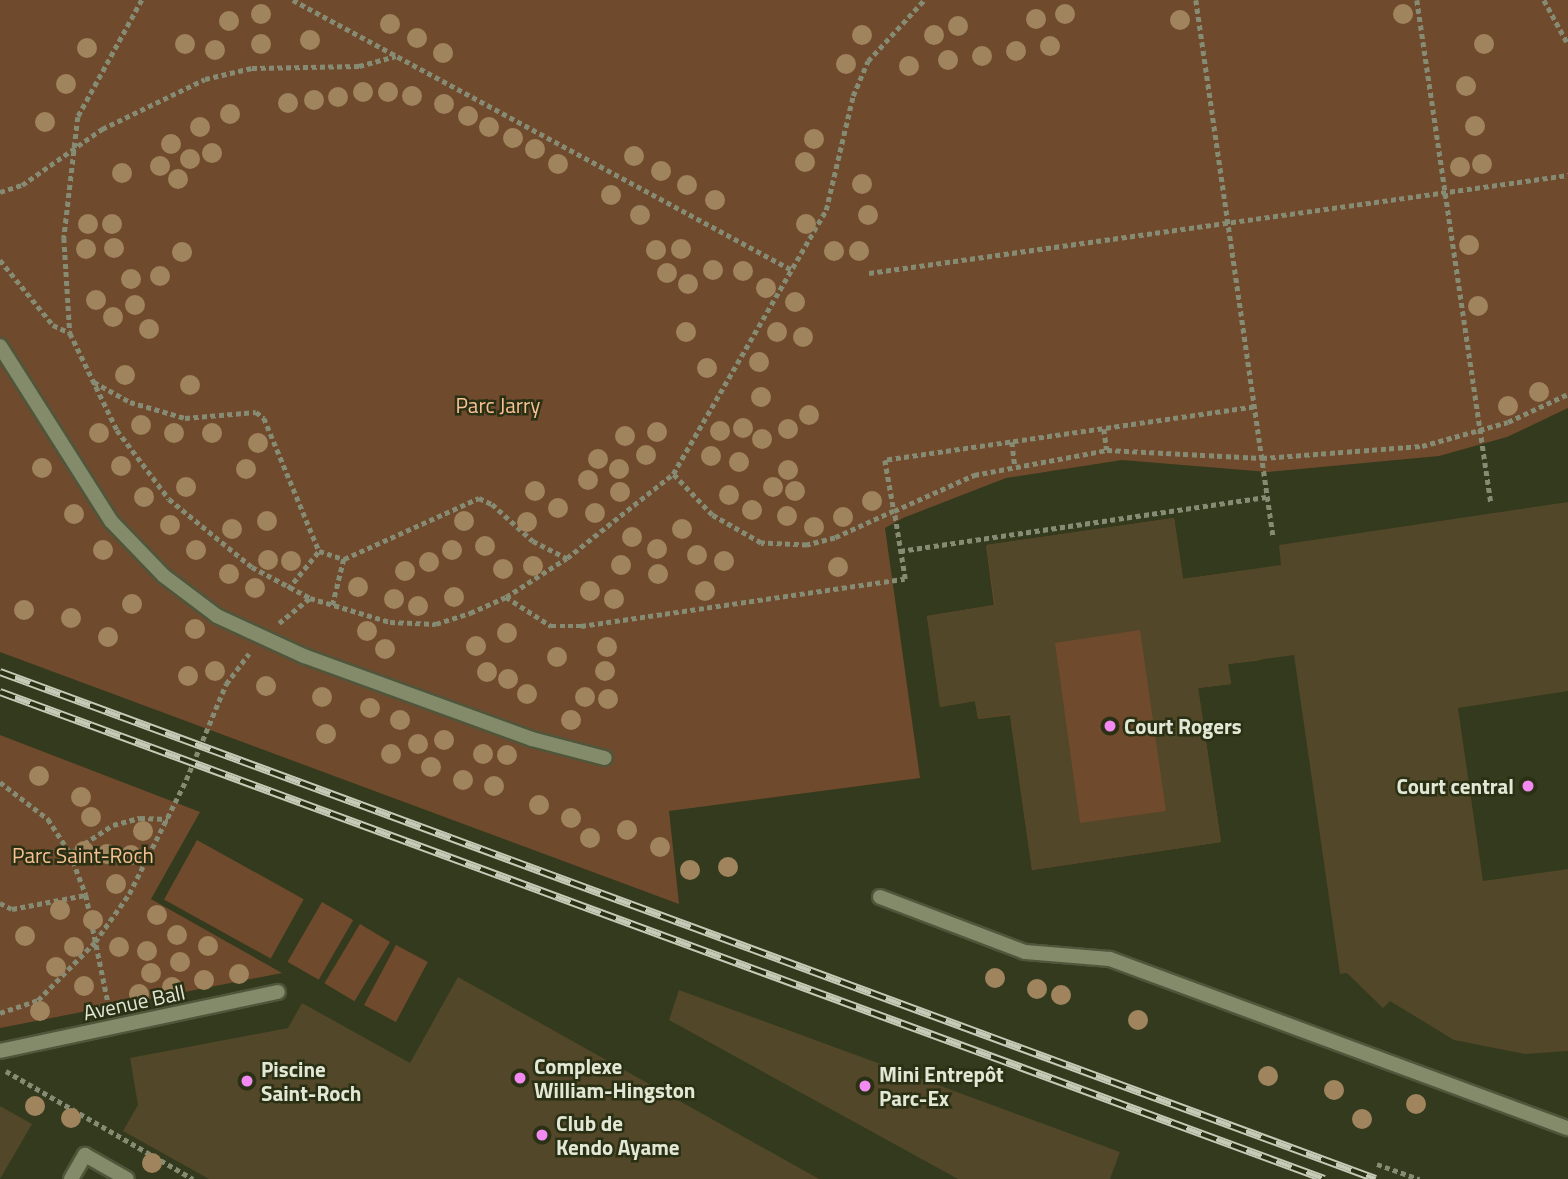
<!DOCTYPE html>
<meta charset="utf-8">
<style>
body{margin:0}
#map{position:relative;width:1568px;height:1179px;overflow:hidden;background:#343a1d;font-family:"Titillium Web",sans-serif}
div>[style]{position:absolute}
.green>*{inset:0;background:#704a2c;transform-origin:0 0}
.building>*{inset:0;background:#524729}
.path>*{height:4.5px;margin-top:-2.25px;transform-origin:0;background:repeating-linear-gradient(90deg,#868b73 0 5px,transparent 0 8.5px)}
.roads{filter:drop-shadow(2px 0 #50553b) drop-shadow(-2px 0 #50553b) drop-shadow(0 2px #50553b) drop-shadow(0 -2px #50553b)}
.service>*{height:14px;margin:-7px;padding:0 7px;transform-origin:7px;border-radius:7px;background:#838b6b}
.rail>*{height:8px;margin-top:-4px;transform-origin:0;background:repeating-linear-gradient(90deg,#2a3013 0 16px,#c6cbb8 0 32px);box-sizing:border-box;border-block:2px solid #c6cbb8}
.trees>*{width:20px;height:20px;margin:-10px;border-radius:50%;background:#a0845e}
.dots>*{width:19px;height:19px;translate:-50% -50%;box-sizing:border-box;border:4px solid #2a3013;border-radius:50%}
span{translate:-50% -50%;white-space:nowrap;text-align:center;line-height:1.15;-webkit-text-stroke:5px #2a3013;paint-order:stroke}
.park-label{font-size:21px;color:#f9c094}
.poi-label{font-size:21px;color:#e3e8d6;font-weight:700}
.left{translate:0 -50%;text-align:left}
.right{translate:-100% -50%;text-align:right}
.street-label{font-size:21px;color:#e3e8d6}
</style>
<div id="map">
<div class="green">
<i style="clip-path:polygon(0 0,1568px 0,1568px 408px,1507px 437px,1439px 456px,1268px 472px,1122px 460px,1006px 478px,903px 518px,885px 528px,920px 778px,669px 811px,679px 904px,0 652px)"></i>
<i style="clip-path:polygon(1174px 518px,1183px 579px,1248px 570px,1261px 660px,1228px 664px,1231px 684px,1198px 688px,1221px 842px,1032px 870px,1010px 715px,978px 719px,975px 701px,940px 707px,927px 616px,994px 605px,986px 545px)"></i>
<i style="clip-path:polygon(0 735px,200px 812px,151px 899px,282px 973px,0 1028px)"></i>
<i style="left:197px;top:840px;width:122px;height:68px;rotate:29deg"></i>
<i style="left:322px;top:902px;width:36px;height:69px;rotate:30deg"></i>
<i style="left:360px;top:924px;width:35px;height:69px;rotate:31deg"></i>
<i style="left:396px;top:945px;width:36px;height:68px;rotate:28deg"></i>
</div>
<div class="building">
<i style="clip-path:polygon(evenodd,1568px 502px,1568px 691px,1458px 708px,1483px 881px,1568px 869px,1568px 1051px,1525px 1054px,1454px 1040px,1390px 1001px,1383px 1008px,1347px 973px,1340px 974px,1294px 655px,1228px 664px,1231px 684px,1198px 688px,1221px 842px,1032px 870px,1010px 714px,978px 719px,975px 701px,940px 707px,927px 616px,995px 605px,986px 545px,1174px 518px,1183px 579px,1281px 565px,1279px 545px,1568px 502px,1140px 630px,1166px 811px,1080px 823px,1055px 643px,1140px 630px)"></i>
<i style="clip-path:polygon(458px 977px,819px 1179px,209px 1179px,123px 1131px,138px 1105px,130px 1058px,288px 1028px,302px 1003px,410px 1063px)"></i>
<i style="clip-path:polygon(679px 990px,1120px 1152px,1110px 1179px,958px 1179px,669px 1020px)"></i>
<i style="clip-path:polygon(0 1106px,32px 1124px,0 1179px)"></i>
</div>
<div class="path">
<i style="left:142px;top:0;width:133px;rotate:118.7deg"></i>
<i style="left:78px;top:117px;width:122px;rotate:96.6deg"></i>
<i style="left:64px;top:238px;width:95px;rotate:86.4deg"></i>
<i style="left:70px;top:333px;width:108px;rotate:64.1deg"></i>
<i style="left:117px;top:430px;width:86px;rotate:53deg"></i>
<i style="left:169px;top:499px;width:107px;rotate:39.3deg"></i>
<i style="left:252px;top:567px;width:66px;rotate:28.1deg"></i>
<i style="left:293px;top:0;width:567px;rotate:28.42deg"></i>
<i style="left:1196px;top:0;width:541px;rotate:81.81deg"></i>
<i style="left:1417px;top:0;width:508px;rotate:81.63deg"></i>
<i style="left:1544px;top:0;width:50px;rotate:61.4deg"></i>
<i style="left:0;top:192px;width:23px;rotate:-18deg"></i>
<i style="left:22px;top:185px;width:98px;rotate:-35deg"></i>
<i style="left:102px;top:129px;width:114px;rotate:-25.9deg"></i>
<i style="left:205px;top:79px;width:48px;rotate:-13.2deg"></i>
<i style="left:252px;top:68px;width:107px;rotate:-1.1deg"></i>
<i style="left:359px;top:66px;width:38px;rotate:-15deg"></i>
<i style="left:0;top:260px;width:84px;rotate:50.8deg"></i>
<i style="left:53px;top:325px;width:19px;rotate:25deg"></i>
<i style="left:869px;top:273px;width:706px;rotate:-7.98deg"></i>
<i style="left:94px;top:382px;width:41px;rotate:29.1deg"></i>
<i style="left:130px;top:402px;width:57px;rotate:16.2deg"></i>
<i style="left:185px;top:418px;width:71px;rotate:-4.8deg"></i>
<i style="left:256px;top:412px;width:10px;rotate:37deg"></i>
<i style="left:264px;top:418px;width:144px;rotate:67.5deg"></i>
<i style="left:1254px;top:407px;width:373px;rotate:171.8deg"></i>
<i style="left:885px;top:460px;width:52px;rotate:80deg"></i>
<i style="left:894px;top:511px;width:88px;rotate:-24.2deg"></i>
<i style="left:974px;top:475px;width:135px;rotate:-10.6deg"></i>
<i style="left:1107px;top:450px;width:155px;rotate:3deg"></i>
<i style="left:1262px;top:458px;width:160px;rotate:-4.3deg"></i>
<i style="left:1422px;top:446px;width:89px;rotate:-15.6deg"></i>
<i style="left:1508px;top:422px;width:66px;rotate:-25deg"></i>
<i style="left:1104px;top:429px;width:21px;rotate:82deg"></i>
<i style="left:1012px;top:442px;width:24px;rotate:83deg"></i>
<i style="left:900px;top:551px;width:370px;rotate:-8.4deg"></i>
<i style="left:344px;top:559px;width:148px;rotate:-24.3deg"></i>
<i style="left:479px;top:498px;width:14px;rotate:25deg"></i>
<i style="left:492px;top:504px;width:55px;rotate:42.1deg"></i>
<i style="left:533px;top:541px;width:38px;rotate:27deg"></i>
<i style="left:288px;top:589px;width:49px;rotate:-50.8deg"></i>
<i style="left:319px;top:551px;width:26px;rotate:18deg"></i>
<i style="left:344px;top:559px;width:50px;rotate:103.8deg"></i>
<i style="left:506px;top:597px;width:54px;rotate:32.8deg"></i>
<i style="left:551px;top:626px;width:30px"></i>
<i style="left:581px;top:626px;width:327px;rotate:-8.3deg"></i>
<i style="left:905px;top:579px;width:69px;rotate:-99.2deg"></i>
<i style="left:894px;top:511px;width:65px;rotate:155.4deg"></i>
<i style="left:835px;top:538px;width:29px;rotate:166deg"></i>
<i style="left:807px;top:545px;width:46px;rotate:-177.5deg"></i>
<i style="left:761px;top:543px;width:56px;rotate:-150.3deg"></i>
<i style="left:712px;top:515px;width:57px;rotate:-133.6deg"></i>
<i style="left:279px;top:623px;width:40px;rotate:-39deg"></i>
<i style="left:310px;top:598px;width:84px;rotate:16.7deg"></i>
<i style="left:390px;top:622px;width:46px;rotate:2.5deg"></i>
<i style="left:436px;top:624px;width:36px;rotate:-18deg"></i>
<i style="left:470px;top:613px;width:39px;rotate:-24deg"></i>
<i style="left:506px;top:597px;width:72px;rotate:-32.6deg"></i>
<i style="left:567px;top:558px;width:135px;rotate:-38.4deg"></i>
<i style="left:673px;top:474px;width:305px;rotate:-59.9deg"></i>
<i style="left:826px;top:210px;width:117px;rotate:-76.7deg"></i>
<i style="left:853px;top:96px;width:38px;rotate:-67deg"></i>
<i style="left:868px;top:61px;width:83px;rotate:-47.4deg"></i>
<i style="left:0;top:782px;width:61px;rotate:37.6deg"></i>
<i style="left:48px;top:819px;width:40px;rotate:57.1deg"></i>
<i style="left:70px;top:853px;width:45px;rotate:69.1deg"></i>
<i style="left:86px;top:895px;width:114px;rotate:78.4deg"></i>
<i style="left:70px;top:853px;width:51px;rotate:-33.1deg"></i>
<i style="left:113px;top:825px;width:28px;rotate:-15deg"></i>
<i style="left:140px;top:818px;width:28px;rotate:2deg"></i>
<i style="left:0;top:903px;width:13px;rotate:27deg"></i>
<i style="left:12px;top:909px;width:75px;rotate:-10.7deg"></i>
<i style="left:0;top:1013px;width:40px;rotate:-18.9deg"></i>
<i style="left:38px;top:1000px;width:81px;rotate:-45.5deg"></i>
<i style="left:95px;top:942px;width:59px;rotate:-54.7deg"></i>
<i style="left:129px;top:894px;width:127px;rotate:-63.4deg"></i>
<i style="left:186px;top:780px;width:104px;rotate:-67.4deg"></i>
<i style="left:226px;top:684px;width:38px;rotate:-53deg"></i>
<i style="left:6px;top:1071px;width:216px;rotate:30deg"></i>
<i style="left:1377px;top:1164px;width:45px;rotate:19.7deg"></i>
</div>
<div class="roads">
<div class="service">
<i style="left:0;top:346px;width:207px;rotate:57.6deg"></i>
<i style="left:111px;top:521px;width:76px;rotate:46.1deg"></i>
<i style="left:164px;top:576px;width:66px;rotate:37deg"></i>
<i style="left:217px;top:616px;width:96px;rotate:24.7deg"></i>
<i style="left:304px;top:656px;width:243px;rotate:20deg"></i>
<i style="left:532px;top:739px;width:75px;rotate:14.6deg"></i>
<i style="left:880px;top:897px;width:155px;rotate:20.8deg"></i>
<i style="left:1025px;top:952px;width:85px;rotate:4.7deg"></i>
<i style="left:1110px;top:959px;width:488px;rotate:20.3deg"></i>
<i style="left:0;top:1051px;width:284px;rotate:-12deg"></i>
<i style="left:71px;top:1179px;width:28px;rotate:-60deg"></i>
<i style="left:85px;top:1155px;width:48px;rotate:29.7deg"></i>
</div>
</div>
<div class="rail">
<i style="left:0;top:672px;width:1466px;rotate:20.23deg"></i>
<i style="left:0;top:692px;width:1411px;rotate:20.19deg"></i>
</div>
<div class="trees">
<i style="left:261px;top:14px"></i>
<i style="left:1065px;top:14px"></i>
<i style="left:1403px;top:14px"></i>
<i style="left:1036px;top:19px"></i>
<i style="left:1180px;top:20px"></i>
<i style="left:229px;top:21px"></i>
<i style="left:390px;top:24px"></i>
<i style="left:958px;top:26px"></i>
<i style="left:862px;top:35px"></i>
<i style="left:934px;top:35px"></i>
<i style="left:417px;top:38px"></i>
<i style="left:310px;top:40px"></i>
<i style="left:185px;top:44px"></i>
<i style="left:261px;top:44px"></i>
<i style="left:1484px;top:44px"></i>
<i style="left:1050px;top:46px"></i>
<i style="left:87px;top:48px"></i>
<i style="left:215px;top:50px"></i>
<i style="left:1016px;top:51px"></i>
<i style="left:443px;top:53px"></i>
<i style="left:982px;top:56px"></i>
<i style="left:948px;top:60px"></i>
<i style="left:846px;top:64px"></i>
<i style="left:909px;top:66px"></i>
<i style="left:66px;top:84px"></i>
<i style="left:1466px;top:86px"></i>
<i style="left:363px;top:92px"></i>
<i style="left:388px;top:92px"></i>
<i style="left:412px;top:96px"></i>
<i style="left:338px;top:97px"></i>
<i style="left:314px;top:100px"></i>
<i style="left:288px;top:103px"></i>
<i style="left:444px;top:104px"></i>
<i style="left:230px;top:114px"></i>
<i style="left:468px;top:116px"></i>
<i style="left:45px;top:122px"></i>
<i style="left:1475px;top:126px"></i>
<i style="left:200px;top:127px"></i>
<i style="left:489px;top:127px"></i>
<i style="left:513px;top:138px"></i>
<i style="left:814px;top:139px"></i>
<i style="left:171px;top:144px"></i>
<i style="left:535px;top:149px"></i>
<i style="left:212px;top:153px"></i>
<i style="left:634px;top:156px"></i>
<i style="left:190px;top:159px"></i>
<i style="left:805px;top:162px"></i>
<i style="left:558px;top:164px"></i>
<i style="left:1482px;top:164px"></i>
<i style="left:160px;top:166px"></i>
<i style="left:1460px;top:167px"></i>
<i style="left:661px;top:171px"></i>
<i style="left:122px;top:173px"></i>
<i style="left:178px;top:179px"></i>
<i style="left:862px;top:184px"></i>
<i style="left:687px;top:185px"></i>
<i style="left:611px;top:195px"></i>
<i style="left:715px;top:200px"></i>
<i style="left:640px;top:215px"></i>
<i style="left:868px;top:215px"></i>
<i style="left:88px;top:224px"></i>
<i style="left:112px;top:224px"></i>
<i style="left:806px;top:224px"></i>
<i style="left:1469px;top:245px"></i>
<i style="left:114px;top:248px"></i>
<i style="left:86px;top:249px"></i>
<i style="left:681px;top:249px"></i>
<i style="left:656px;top:250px"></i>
<i style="left:834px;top:251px"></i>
<i style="left:859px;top:251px"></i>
<i style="left:182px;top:252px"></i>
<i style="left:713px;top:270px"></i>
<i style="left:743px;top:271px"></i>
<i style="left:667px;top:273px"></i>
<i style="left:160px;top:276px"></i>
<i style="left:131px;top:279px"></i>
<i style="left:688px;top:284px"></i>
<i style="left:766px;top:288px"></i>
<i style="left:96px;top:300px"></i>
<i style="left:795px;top:302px"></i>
<i style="left:135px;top:305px"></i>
<i style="left:1478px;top:306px"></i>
<i style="left:113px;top:317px"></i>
<i style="left:149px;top:329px"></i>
<i style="left:686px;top:332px"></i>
<i style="left:777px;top:332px"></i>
<i style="left:803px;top:337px"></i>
<i style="left:759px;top:362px"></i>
<i style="left:707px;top:368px"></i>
<i style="left:125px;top:375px"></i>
<i style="left:190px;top:385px"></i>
<i style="left:1539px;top:392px"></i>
<i style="left:761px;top:397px"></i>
<i style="left:1508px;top:406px"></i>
<i style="left:809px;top:415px"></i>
<i style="left:141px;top:425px"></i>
<i style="left:743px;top:428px"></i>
<i style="left:788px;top:429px"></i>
<i style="left:720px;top:431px"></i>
<i style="left:657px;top:432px"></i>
<i style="left:99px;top:433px"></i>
<i style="left:174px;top:433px"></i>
<i style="left:212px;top:433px"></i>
<i style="left:625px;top:436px"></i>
<i style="left:762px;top:439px"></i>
<i style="left:258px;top:443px"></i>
<i style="left:646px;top:455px"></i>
<i style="left:711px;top:456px"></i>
<i style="left:598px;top:459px"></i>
<i style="left:739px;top:462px"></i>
<i style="left:121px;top:466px"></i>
<i style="left:42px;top:468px"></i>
<i style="left:246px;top:469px"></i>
<i style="left:619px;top:469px"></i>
<i style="left:788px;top:470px"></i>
<i style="left:588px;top:480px"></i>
<i style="left:186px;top:487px"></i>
<i style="left:773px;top:487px"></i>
<i style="left:535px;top:491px"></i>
<i style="left:795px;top:491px"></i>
<i style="left:620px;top:492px"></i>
<i style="left:729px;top:495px"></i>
<i style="left:144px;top:497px"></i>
<i style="left:872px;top:501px"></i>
<i style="left:558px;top:508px"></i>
<i style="left:752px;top:510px"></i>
<i style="left:595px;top:513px"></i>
<i style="left:74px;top:514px"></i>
<i style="left:787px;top:516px"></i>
<i style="left:843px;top:517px"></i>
<i style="left:267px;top:521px"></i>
<i style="left:464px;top:521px"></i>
<i style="left:527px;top:522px"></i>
<i style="left:170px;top:525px"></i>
<i style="left:814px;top:527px"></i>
<i style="left:232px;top:529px"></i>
<i style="left:682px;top:529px"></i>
<i style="left:632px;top:537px"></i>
<i style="left:485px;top:546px"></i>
<i style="left:657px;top:549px"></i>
<i style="left:103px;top:550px"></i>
<i style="left:196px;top:550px"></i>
<i style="left:452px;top:550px"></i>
<i style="left:697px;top:555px"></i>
<i style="left:268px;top:560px"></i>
<i style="left:291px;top:561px"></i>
<i style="left:724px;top:561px"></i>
<i style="left:429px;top:562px"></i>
<i style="left:621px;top:565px"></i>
<i style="left:533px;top:566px"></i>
<i style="left:838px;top:567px"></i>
<i style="left:503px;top:569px"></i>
<i style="left:405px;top:571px"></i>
<i style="left:229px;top:574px"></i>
<i style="left:658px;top:574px"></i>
<i style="left:358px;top:587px"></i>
<i style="left:255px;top:588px"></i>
<i style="left:590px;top:591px"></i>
<i style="left:705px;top:591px"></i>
<i style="left:454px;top:597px"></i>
<i style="left:394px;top:599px"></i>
<i style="left:614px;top:599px"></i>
<i style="left:132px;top:604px"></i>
<i style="left:418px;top:606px"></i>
<i style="left:24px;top:610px"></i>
<i style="left:71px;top:618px"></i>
<i style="left:195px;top:629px"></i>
<i style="left:367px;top:631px"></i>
<i style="left:507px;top:633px"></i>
<i style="left:108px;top:637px"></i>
<i style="left:476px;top:646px"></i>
<i style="left:607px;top:647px"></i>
<i style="left:385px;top:649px"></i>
<i style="left:557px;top:657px"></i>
<i style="left:215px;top:671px"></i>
<i style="left:605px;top:671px"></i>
<i style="left:487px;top:672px"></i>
<i style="left:188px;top:676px"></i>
<i style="left:508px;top:679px"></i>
<i style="left:266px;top:686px"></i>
<i style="left:527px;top:694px"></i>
<i style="left:322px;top:697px"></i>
<i style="left:585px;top:697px"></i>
<i style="left:608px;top:699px"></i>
<i style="left:370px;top:708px"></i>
<i style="left:400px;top:720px"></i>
<i style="left:571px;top:720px"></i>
<i style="left:326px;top:734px"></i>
<i style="left:444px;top:740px"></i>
<i style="left:418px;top:744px"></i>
<i style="left:391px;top:754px"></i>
<i style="left:483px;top:754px"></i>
<i style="left:507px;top:755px"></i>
<i style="left:431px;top:767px"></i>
<i style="left:39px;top:776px"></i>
<i style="left:463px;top:780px"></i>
<i style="left:494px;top:786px"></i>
<i style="left:81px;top:797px"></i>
<i style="left:539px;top:805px"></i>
<i style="left:91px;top:817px"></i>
<i style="left:571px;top:818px"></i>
<i style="left:627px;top:830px"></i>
<i style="left:143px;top:831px"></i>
<i style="left:590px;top:838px"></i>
<i style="left:660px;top:847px"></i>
<i style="left:84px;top:851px"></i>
<i style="left:107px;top:854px"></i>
<i style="left:131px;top:855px"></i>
<i style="left:728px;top:867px"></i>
<i style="left:690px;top:870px"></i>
<i style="left:116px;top:884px"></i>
<i style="left:60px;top:910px"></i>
<i style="left:157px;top:915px"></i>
<i style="left:93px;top:920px"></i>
<i style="left:177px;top:935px"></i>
<i style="left:25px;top:936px"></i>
<i style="left:208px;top:946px"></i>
<i style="left:74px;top:947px"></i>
<i style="left:119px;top:947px"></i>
<i style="left:147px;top:951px"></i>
<i style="left:180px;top:962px"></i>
<i style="left:56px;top:967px"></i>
<i style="left:151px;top:973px"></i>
<i style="left:239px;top:974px"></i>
<i style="left:995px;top:978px"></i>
<i style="left:204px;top:980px"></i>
<i style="left:84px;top:986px"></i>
<i style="left:172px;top:987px"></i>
<i style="left:1037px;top:989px"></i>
<i style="left:139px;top:994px"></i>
<i style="left:1061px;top:995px"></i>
<i style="left:40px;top:1011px"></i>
<i style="left:1138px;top:1020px"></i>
<i style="left:1268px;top:1076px"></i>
<i style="left:1334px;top:1090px"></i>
<i style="left:1416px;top:1104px"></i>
<i style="left:35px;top:1106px"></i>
<i style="left:71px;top:1118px"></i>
<i style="left:1362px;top:1119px"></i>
<i style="left:152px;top:1163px"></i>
</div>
<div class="dots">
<i style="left:1110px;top:726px;background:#f38af2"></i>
<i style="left:1528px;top:786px;background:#f38af2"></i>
<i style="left:520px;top:1078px;background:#f38af2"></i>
<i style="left:247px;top:1081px;background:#f38af2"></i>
<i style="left:865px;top:1086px;background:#f38af2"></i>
<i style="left:542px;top:1135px;background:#f38af2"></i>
</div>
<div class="park-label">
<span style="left:498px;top:405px">Parc Jarry</span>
<span style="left:83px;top:855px">Parc Saint-Roch</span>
</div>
<div class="poi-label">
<span class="left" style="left:1124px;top:726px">Court Rogers</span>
<span class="right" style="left:1514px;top:786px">Court central</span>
<span class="left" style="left:534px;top:1078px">Complexe<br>William-Hingston</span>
<span class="left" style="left:261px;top:1081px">Piscine<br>Saint-Roch</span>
<span class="left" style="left:879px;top:1086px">Mini Entrepôt<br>Parc-Ex</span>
<span class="left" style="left:556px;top:1135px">Club de<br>Kendo Ayame</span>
</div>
<div class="street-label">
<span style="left:134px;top:1002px;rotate:-12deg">Avenue Ball</span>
</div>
</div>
